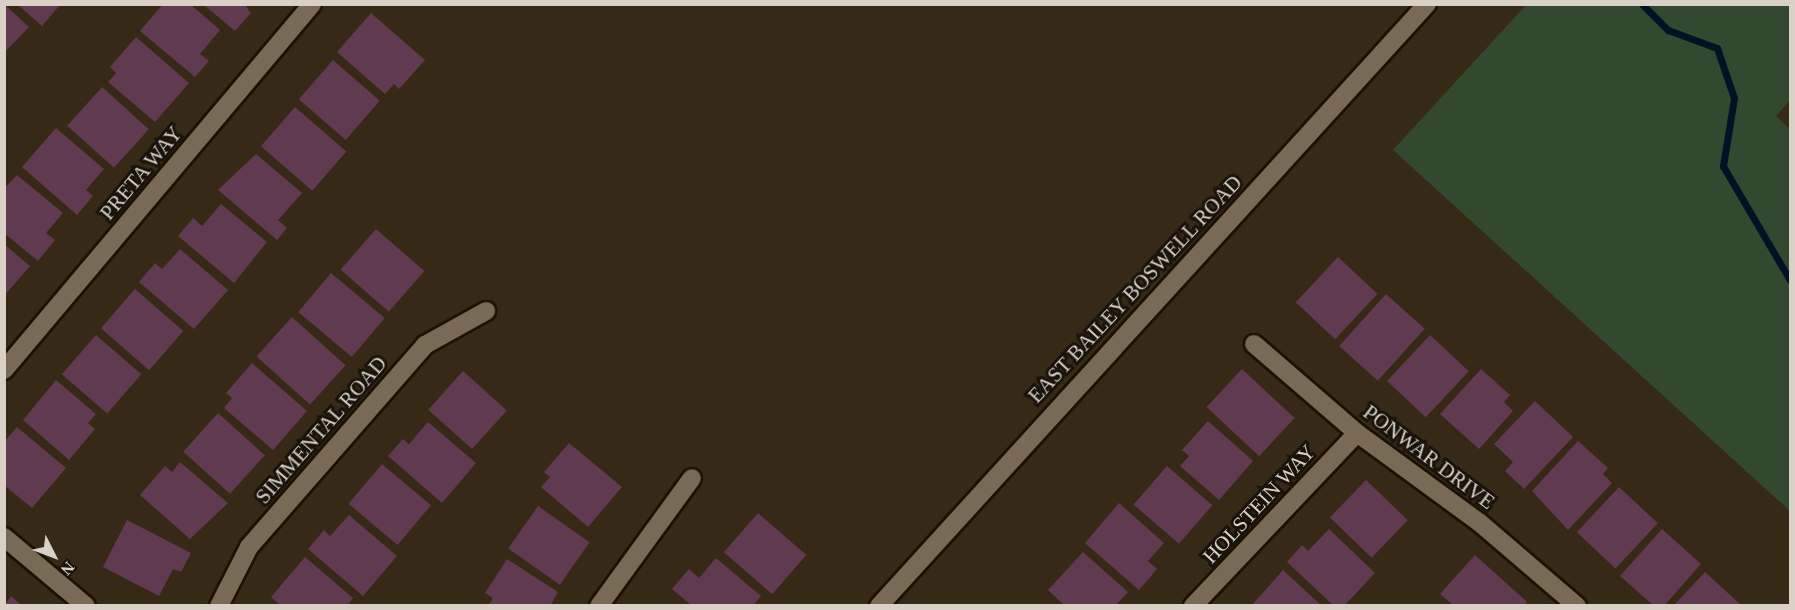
<!DOCTYPE html>
<style>
body{margin:0}
#map{position:relative;width:1795px;height:610px;overflow:hidden;background:#362916;font-family:Georgia,serif}
div>[style]{position:absolute}
.green>*{inset:0;background:#33492f}
.stream>*{height:7px;margin:-3.5px;padding:0 3.5px;transform-origin:3.5px;border-radius:3.5px;background:#001325}
.building>*{inset:0;background:#603a50;transform-origin:0 0}
.roads{filter:drop-shadow(2px 0 #1d1102) drop-shadow(-2px 0 #1d1102) drop-shadow(0 2px #1d1102) drop-shadow(0 -2px #1d1102)}
.street>*{height:18px;margin:-9px;padding:0 9px;transform-origin:9px;border-radius:9px;background:#796a56}
.secondary>*{height:18px;margin:-9px;padding:0 9px;transform-origin:9px;border-radius:9px;background:#796a56}
span{translate:-50% -50%;white-space:nowrap;text-align:center;line-height:1.15;-webkit-text-stroke:6px #19130b;paint-order:stroke}
.street-label{font-size:21px;color:#d9d1c6}
.frame{position:absolute;inset:0;border:6px solid #d9d1c6;pointer-events:none}
.north{position:absolute;left:24px;top:526px;width:60px;height:60px;-webkit-text-stroke:4px #19130b;paint-order:stroke;rotate:132deg;font-size:16px;font-weight:700;line-height:24px;text-align:center;color:#d9d1c6}
.north::after{content:'';display:block;margin:auto;width:21px;height:27px;background:#d9d1c6;clip-path:polygon(50% 0,100% 100%,50% 72%,0 100%)}
</style>
<div id="map">
<div class="green">
<i style="clip-path:polygon(1526px 5px,1790px 5px,1790px 100px,1776px 116px,1790px 129px,1790px 511px,1393px 150px)"></i>
</div>
<div class="stream">
<i style="left:1642px;top:4px;width:37px;rotate:45deg"></i>
<i style="left:1668px;top:30px;width:52px;rotate:20.2deg"></i>
<i style="left:1717px;top:48px;width:53px;rotate:71.2deg"></i>
<i style="left:1734px;top:98px;width:69px;rotate:99.2deg"></i>
<i style="left:1723px;top:166px;width:132px;rotate:59.6deg"></i>
</div>
<div class="building">
<i style="clip-path:polygon(4px 4px,29px 27px,4px 53px)"></i>
<i style="clip-path:polygon(163px 4px,190px 4px,220px 30px,200px 54px,209px 61px,195px 77px,140px 31px)"></i>
<i style="clip-path:polygon(18px 5px,60px 5px,42px 26px)"></i>
<i style="clip-path:polygon(204px 5px,245px 5px,251px 13px,235px 31px)"></i>
<i style="clip-path:polygon(371px 13px,425px 60px,399px 89px,394px 84px,385px 94px,337px 52px)"></i>
<i style="clip-path:polygon(136px 37px,189px 83px,155px 122px,108px 82px,116px 73px,110px 67px)"></i>
<i style="left:333px;top:60px;width:62px;height:52px;rotate:41deg"></i>
<i style="left:102px;top:87px;width:63px;height:52px;rotate:42deg"></i>
<i style="left:295px;top:107px;width:68px;height:52px;rotate:41deg"></i>
<i style="clip-path:polygon(56px 128px,104px 169px,86px 190px,93px 196px,77px 215px,22px 167px)"></i>
<i style="clip-path:polygon(256px 154px,302px 193px,278px 220px,287px 228px,277px 240px,218px 190px)"></i>
<i style="clip-path:polygon(17px 175px,63px 213px,46px 233px,55px 240px,38px 261px,4px 233px,4px 189px)"></i>
<i style="clip-path:polygon(221px 204px,267px 242px,234px 283px,178px 236px,193px 218px,202px 226px)"></i>
<i style="left:376px;top:229px;width:64px;height:54px;rotate:41deg"></i>
<i style="clip-path:polygon(4px 244px,30px 266px,4px 296px)"></i>
<i style="clip-path:polygon(180px 249px,228px 290px,194px 329px,139px 282px,155px 263px,162px 269px)"></i>
<i style="left:1338px;top:257px;width:54px;height:62px;rotate:43deg"></i>
<i style="left:331px;top:273px;width:70px;height:51px;rotate:40deg"></i>
<i style="left:135px;top:289px;width:64px;height:52px;rotate:41deg"></i>
<i style="left:1386px;top:294px;width:52px;height:70px;rotate:42deg"></i>
<i style="left:292px;top:317px;width:72px;height:53px;rotate:42deg"></i>
<i style="left:96px;top:335px;width:60px;height:52px;rotate:41deg"></i>
<i style="left:1430px;top:335px;width:53px;height:63px;rotate:43deg"></i>
<i style="clip-path:polygon(252px 363px,307px 411px,273px 450px,224px 408px,232px 398px,226px 393px)"></i>
<i style="left:1242px;top:369px;width:72px;height:52px;rotate:43deg"></i>
<i style="clip-path:polygon(1481px 369px,1510px 395px,1504px 402px,1513px 411px,1479px 449px,1440px 414px)"></i>
<i style="left:463px;top:371px;width:59px;height:52px;rotate:42deg"></i>
<i style="clip-path:polygon(56px 380px,96px 414px,88px 423px,95px 429px,69px 460px,23px 420px)"></i>
<i style="clip-path:polygon(1535px 401px,1573px 437px,1524px 489px,1505px 471px,1513px 462px,1494px 444px)"></i>
<i style="left:218px;top:413px;width:63px;height:52px;rotate:42deg"></i>
<i style="clip-path:polygon(1208px 421px,1253px 461px,1219px 500px,1180px 466px,1189px 456px,1182px 450px)"></i>
<i style="clip-path:polygon(428px 422px,476px 463px,442px 503px,388px 456px,403px 439px,409px 444px)"></i>
<i style="clip-path:polygon(17px 427px,66px 468px,32px 508px,4px 485px,4px 442px)"></i>
<i style="clip-path:polygon(1578px 441px,1608px 468px,1603px 474px,1612px 483px,1568px 530px,1532px 491px)"></i>
<i style="clip-path:polygon(569px 443px,622px 487px,588px 527px,541px 487px,550px 477px,544px 472px)"></i>
<i style="clip-path:polygon(180px 462px,228px 503px,190px 539px,140px 495px,165px 466px,172px 472px)"></i>
<i style="left:382px;top:464px;width:64px;height:52px;rotate:40deg"></i>
<i style="left:1167px;top:466px;width:60px;height:51px;rotate:41deg"></i>
<i style="left:1366px;top:480px;width:58px;height:52px;rotate:44deg"></i>
<i style="left:1619px;top:487px;width:53px;height:62px;rotate:43deg"></i>
<i style="clip-path:polygon(1119px 503px,1164px 543px,1148px 561px,1157px 569px,1139px 590px,1085px 543px)"></i>
<i style="left:538px;top:506px;width:63px;height:52px;rotate:35deg"></i>
<i style="left:758px;top:513px;width:64px;height:52px;rotate:41deg"></i>
<i style="clip-path:polygon(349px 515px,397px 556px,363px 596px,308px 549px,324px 530px,330px 536px)"></i>
<i style="clip-path:polygon(127px 520px,191px 553px,181px 572px,173px 569px,159px 596px,103px 567px)"></i>
<i style="clip-path:polygon(1329px 529px,1375px 573px,1344px 606px,1334px 606px,1287px 562px,1302px 545px,1308px 551px)"></i>
<i style="clip-path:polygon(1662px 529px,1701px 564px,1664px 606px,1654px 606px,1620px 576px)"></i>
<i style="clip-path:polygon(1083px 552px,1128px 592px,1115px 606px,1065px 606px,1048px 590px)"></i>
<i style="clip-path:polygon(1475px 555px,1527px 602px,1524px 606px,1454px 606px,1440px 594px)"></i>
<i style="clip-path:polygon(305px 557px,353px 598px,347px 606px,281px 606px,271px 597px)"></i>
<i style="clip-path:polygon(716px 558px,761px 596px,753px 606px,692px 606px,672px 589px,689px 569px,699px 578px)"></i>
<i style="clip-path:polygon(507px 559px,558px 592px,550px 606px,488px 606px,493px 598px,485px 593px)"></i>
<i style="clip-path:polygon(1283px 570px,1322px 606px,1251px 606px)"></i>
<i style="clip-path:polygon(1705px 572px,1742px 606px,1673px 606px)"></i>
<i style="clip-path:polygon(11px 596px,22px 606px,4px 606px)"></i>
</div>
<div class="roads">
<div class="street">
<i style="left:1254px;top:344px;width:136px;rotate:40.8deg"></i>
<i style="left:1357px;top:433px;width:152px;rotate:36.2deg"></i>
<i style="left:1480px;top:523px;width:128px;rotate:40.6deg"></i>
<i style="left:4px;top:370px;width:478px;rotate:-49.9deg"></i>
<i style="left:4px;top:537px;width:107px;rotate:40.1deg"></i>
<i style="left:219px;top:606px;width:66px;rotate:-63deg"></i>
<i style="left:249px;top:547px;width:268px;rotate:-48.9deg"></i>
<i style="left:425px;top:345px;width:70px;rotate:-29.1deg"></i>
<i style="left:599px;top:606px;width:158px;rotate:-54deg"></i>
<i style="left:1193px;top:606px;width:238px;rotate:-46.5deg"></i>
</div>
<div class="secondary">
<i style="left:879px;top:606px;width:814px;rotate:-47.69deg"></i>
</div>
</div>
<div class="street-label">
<span style="left:141px;top:173px;rotate:-50deg">PRETA WAY</span>
<span style="left:1135px;top:289px;rotate:-47deg">EAST BAILEY BOSWELL ROAD</span>
<span style="left:321px;top:430px;rotate:-49deg">SIMMENTAL ROAD</span>
<span style="left:1429px;top:457px;rotate:37deg">PONWAR DRIVE</span>
<span style="left:1259px;top:504px;rotate:-47deg">HOLSTEIN WAY</span>
</div>
<div class="frame"></div>
<div class="north">N</div>
</div>
